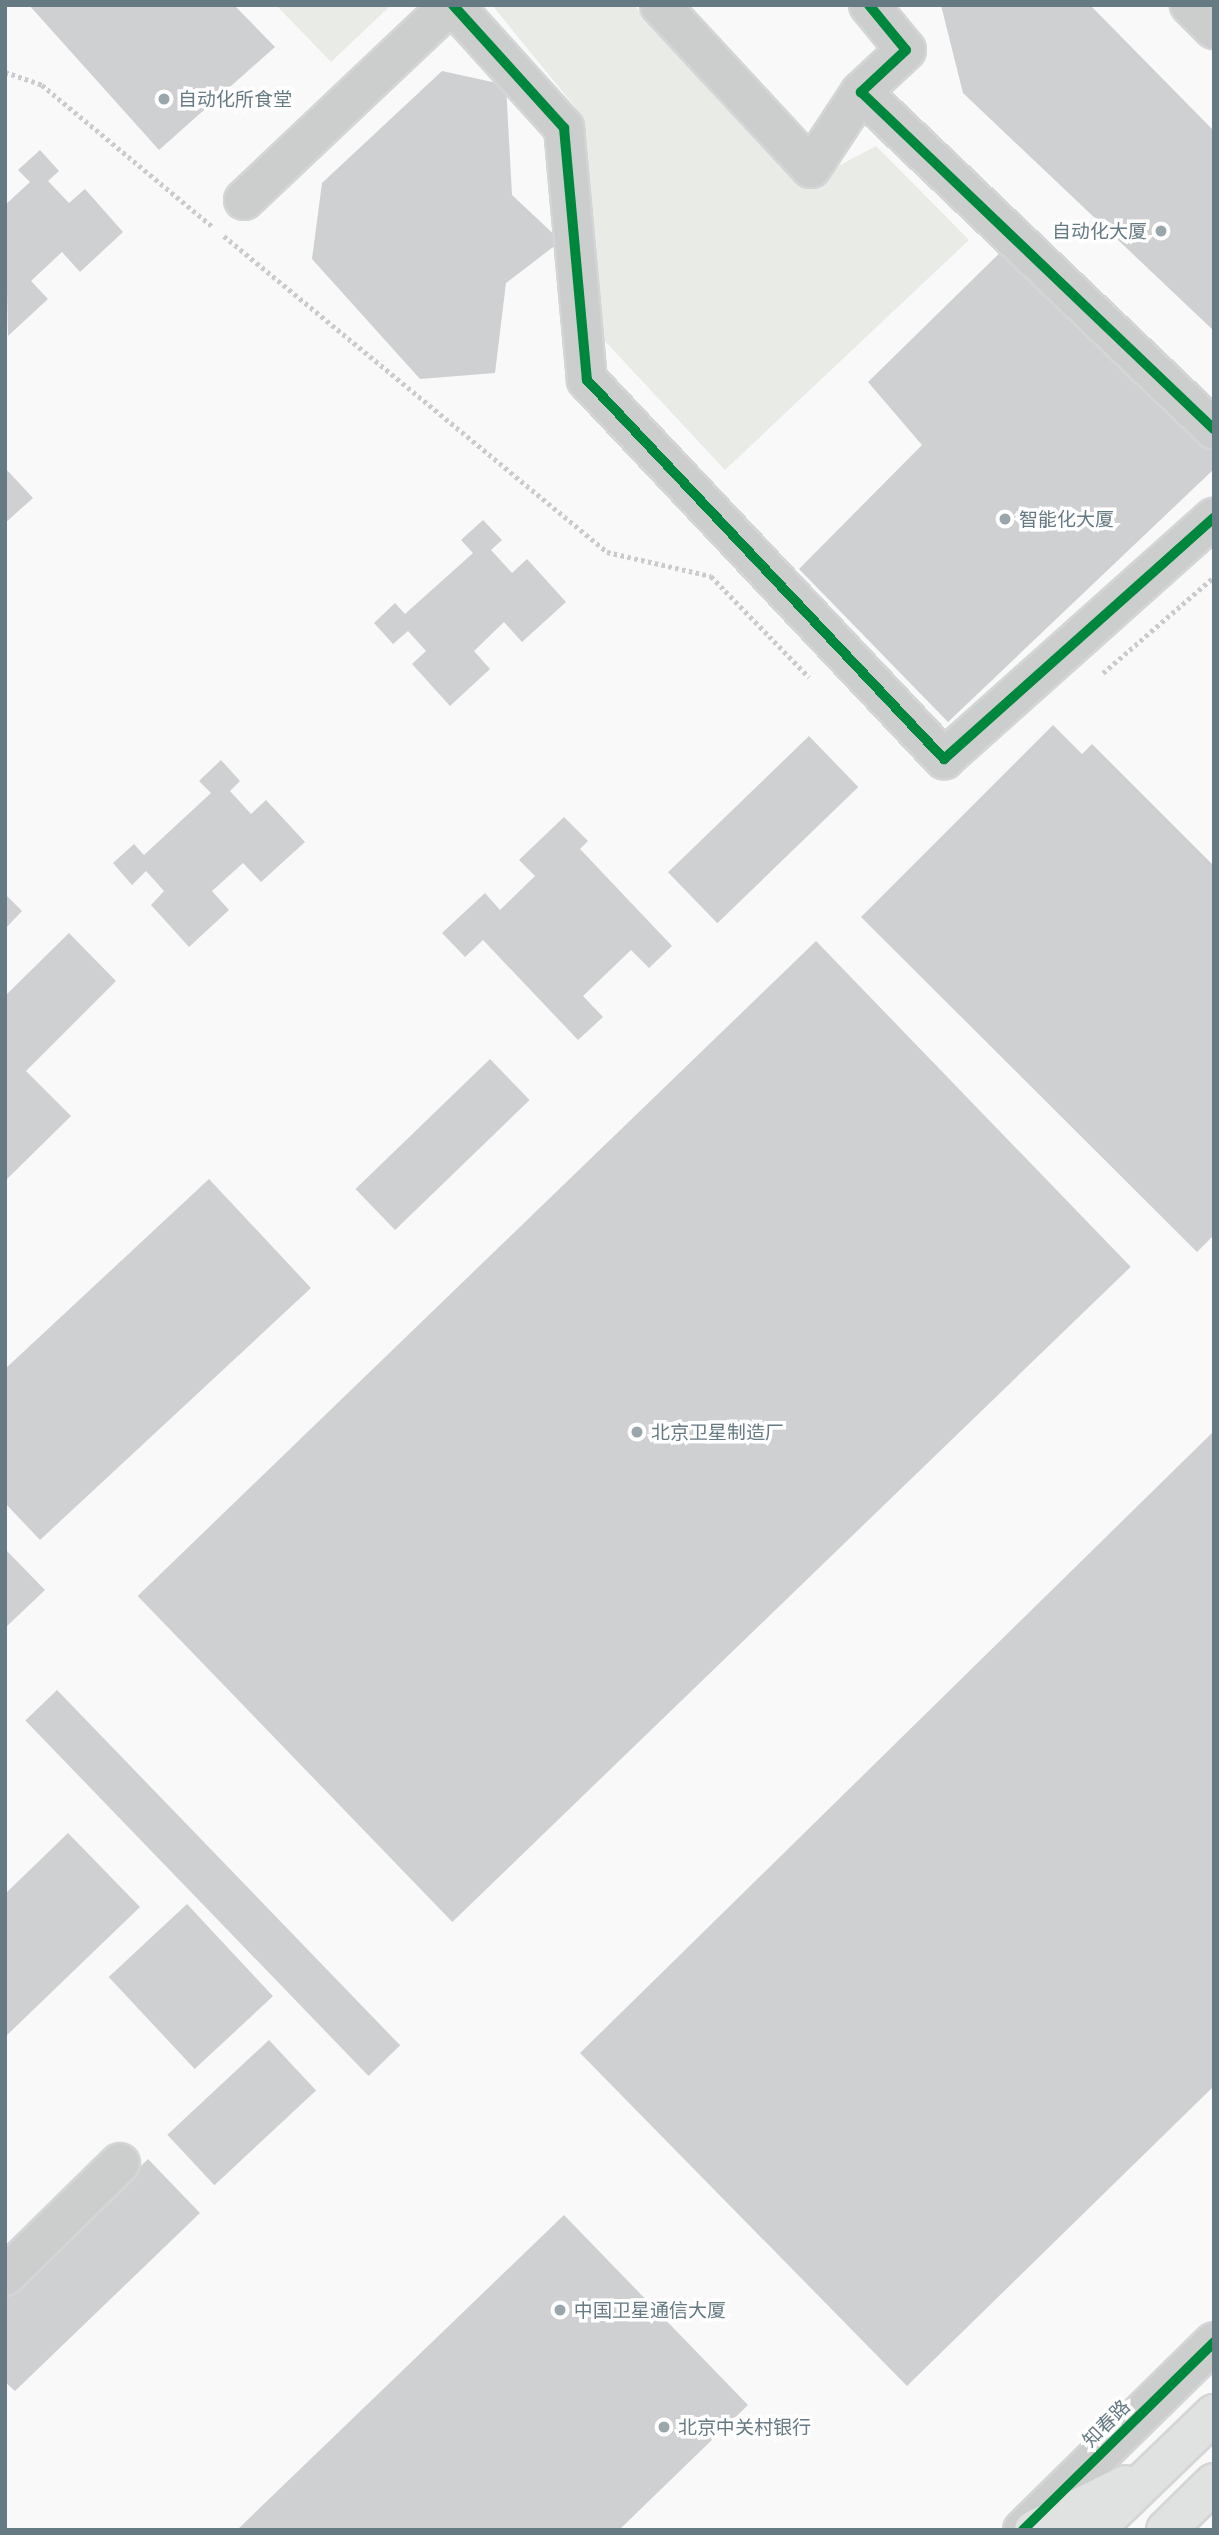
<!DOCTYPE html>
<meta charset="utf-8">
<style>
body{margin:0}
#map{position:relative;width:1219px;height:2535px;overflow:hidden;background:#f9f9f9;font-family:Commissioner,"Noto Sans SC",sans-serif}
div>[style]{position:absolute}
.green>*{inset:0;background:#e8ebe6}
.building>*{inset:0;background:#ced0d1;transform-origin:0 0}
.path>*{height:4.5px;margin-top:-2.25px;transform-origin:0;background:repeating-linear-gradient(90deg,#cacbcc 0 3.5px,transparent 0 7px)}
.roads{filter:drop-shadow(2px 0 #d4d5d6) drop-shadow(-2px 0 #d4d5d6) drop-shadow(0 2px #d4d5d6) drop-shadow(0 -2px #d4d5d6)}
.minor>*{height:38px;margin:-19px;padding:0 19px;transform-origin:19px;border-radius:19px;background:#cccece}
.major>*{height:38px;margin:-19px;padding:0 19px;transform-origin:19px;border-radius:19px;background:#e0e1e1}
.cycleway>*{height:10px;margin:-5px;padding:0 5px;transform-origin:5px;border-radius:5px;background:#00873e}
.dots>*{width:19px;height:19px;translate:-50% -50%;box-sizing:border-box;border:4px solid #fff;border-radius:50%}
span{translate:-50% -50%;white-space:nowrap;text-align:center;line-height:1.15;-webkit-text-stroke:7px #fff;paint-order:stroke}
.poi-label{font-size:19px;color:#657a83}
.left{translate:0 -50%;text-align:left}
.right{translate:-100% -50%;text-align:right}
.street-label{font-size:19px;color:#657a83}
.frame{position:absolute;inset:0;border:7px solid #657a83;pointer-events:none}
</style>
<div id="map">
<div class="green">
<i style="clip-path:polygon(276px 5px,391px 5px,331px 62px)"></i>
<i style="clip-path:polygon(492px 5px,634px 5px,799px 187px,876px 146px,969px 240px,725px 470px,603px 339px,580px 113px)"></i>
</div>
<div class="building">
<i style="clip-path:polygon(29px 5px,234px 5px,275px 47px,159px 150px)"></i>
<i style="clip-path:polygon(941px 5px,1090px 5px,1214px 131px,1214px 331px,963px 93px)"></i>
<i style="clip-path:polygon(442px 71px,506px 85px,512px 195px,561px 241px,506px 283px,495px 373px,420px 379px,312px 259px,322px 183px)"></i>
<i style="clip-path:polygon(40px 150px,59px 171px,48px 181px,69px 203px,85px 189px,123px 232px,80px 272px,62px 252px,31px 281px,48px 299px,8px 336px,5px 205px,30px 182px,18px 170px)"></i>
<i style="clip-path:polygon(1015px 238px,1214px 429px,1214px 469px,948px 722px,799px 569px,922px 445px,868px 382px)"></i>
<i style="clip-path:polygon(5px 468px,33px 498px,5px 523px)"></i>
<i style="clip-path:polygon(483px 520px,502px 540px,491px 550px,512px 573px,527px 559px,566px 602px,522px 642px,504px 622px,474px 651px,490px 669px,450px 706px,412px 664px,426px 651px,408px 631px,393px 644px,374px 623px,395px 603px,405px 614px,473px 553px,461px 540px)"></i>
<i style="clip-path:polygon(1053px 725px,1082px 754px,1092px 744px,1214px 866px,1214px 1235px,1197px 1252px,861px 917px)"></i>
<i style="left:809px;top:736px;width:71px;height:196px;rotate:46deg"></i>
<i style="clip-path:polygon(221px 760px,240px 781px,230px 791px,251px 814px,266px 800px,305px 842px,261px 882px,243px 863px,212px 891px,229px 910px,189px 947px,151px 905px,164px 891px,146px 871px,132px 885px,113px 863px,134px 844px,144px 855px,211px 793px,199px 781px)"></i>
<i style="clip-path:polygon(564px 817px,588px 841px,580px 849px,672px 946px,649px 968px,631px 950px,583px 996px,603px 1017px,578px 1040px,483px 940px,465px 957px,442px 933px,485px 893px,500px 910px,535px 876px,519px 860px)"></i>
<i style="clip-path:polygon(5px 894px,22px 911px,5px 929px)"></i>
<i style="clip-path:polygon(69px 933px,116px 981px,26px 1071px,71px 1116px,5px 1181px,5px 996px)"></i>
<i style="left:816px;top:941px;width:453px;height:943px;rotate:46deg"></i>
<i style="left:490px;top:1059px;width:57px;height:187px;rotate:46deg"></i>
<i style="clip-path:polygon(209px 1179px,311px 1288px,40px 1540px,5px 1503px,5px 1369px)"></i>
<i style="clip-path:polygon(1214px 1431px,1214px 2086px,907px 2386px,580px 2053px)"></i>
<i style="clip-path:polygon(5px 1549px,45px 1590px,5px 1628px)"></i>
<i style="left:57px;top:1690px;width:494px;height:44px;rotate:46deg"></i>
<i style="clip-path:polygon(68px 1833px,140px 1907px,5px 2037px,5px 1894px)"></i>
<i style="left:187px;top:1904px;width:126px;height:107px;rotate:47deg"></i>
<i style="left:269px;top:2040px;width:69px;height:139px;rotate:47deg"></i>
<i style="clip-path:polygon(148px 2159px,200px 2213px,15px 2391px,5px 2382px,5px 2298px)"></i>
<i style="clip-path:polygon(564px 2215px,748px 2405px,619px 2530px,237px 2530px)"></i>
</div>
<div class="path">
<i style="left:5px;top:72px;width:39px;rotate:19deg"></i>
<i style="left:42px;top:85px;width:221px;rotate:39.7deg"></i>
<i style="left:224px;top:236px;width:497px;rotate:39.5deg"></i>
<i style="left:607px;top:552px;width:107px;rotate:13deg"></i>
<i style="left:711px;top:576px;width:141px;rotate:45.9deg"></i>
<i style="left:1103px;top:673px;width:147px;rotate:-40.9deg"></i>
</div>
<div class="roads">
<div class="minor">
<i style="left:453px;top:5px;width:166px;rotate:47.9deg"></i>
<i style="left:564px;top:128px;width:253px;rotate:84.8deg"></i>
<i style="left:587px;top:380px;width:521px;rotate:46.71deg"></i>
<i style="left:944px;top:759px;width:362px;rotate:-41.8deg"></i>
<i style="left:660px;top:5px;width:222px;rotate:47.2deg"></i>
<i style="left:811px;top:168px;width:91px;rotate:-56.7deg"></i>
<i style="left:869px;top:5px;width:58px;rotate:50.6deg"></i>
<i style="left:906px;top:50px;width:62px;rotate:137deg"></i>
<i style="left:861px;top:92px;width:488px;rotate:43.7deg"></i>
<i style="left:1190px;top:5px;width:34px;rotate:45deg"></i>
<i style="left:244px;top:200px;width:284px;rotate:-43.4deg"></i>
<i style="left:5px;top:2276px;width:161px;rotate:-44.5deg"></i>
<i style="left:1023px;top:2530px;width:268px;rotate:-44.5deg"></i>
</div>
<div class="major">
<i style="left:1034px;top:2530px;width:102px;rotate:-26.1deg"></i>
<i style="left:1094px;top:2530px;width:167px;rotate:-44deg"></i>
<i style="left:1166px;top:2530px;width:67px;rotate:-44.4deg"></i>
</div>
</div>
<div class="cycleway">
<i style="left:453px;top:5px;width:166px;rotate:47.9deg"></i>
<i style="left:564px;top:128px;width:253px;rotate:84.8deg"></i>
<i style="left:587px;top:380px;width:521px;rotate:46.71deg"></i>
<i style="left:944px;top:759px;width:362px;rotate:-41.8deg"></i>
<i style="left:869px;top:5px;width:58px;rotate:50.6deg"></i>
<i style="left:906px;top:50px;width:62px;rotate:137deg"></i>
<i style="left:861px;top:92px;width:488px;rotate:43.7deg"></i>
<i style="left:1023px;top:2530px;width:268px;rotate:-44.5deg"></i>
</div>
<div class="dots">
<i style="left:164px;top:99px;background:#99a6ac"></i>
<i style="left:1161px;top:231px;background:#99a6ac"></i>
<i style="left:1005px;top:519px;background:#99a6ac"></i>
<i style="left:637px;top:1432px;background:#99a6ac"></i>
<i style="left:560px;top:2310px;background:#99a6ac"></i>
<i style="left:664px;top:2427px;background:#99a6ac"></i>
</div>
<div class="poi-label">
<span class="left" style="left:178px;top:99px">自动化所食堂</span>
<span class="right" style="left:1147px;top:231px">自动化大厦</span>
<span class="left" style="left:1019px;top:519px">智能化大厦</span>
<span class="left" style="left:651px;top:1432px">北京卫星制造厂</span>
<span class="left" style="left:574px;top:2310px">中国卫星通信大厦</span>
<span class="left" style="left:678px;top:2427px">北京中关村银行</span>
</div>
<div class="street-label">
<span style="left:1106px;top:2423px;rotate:-45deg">知春路</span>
</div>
<div class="frame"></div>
</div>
